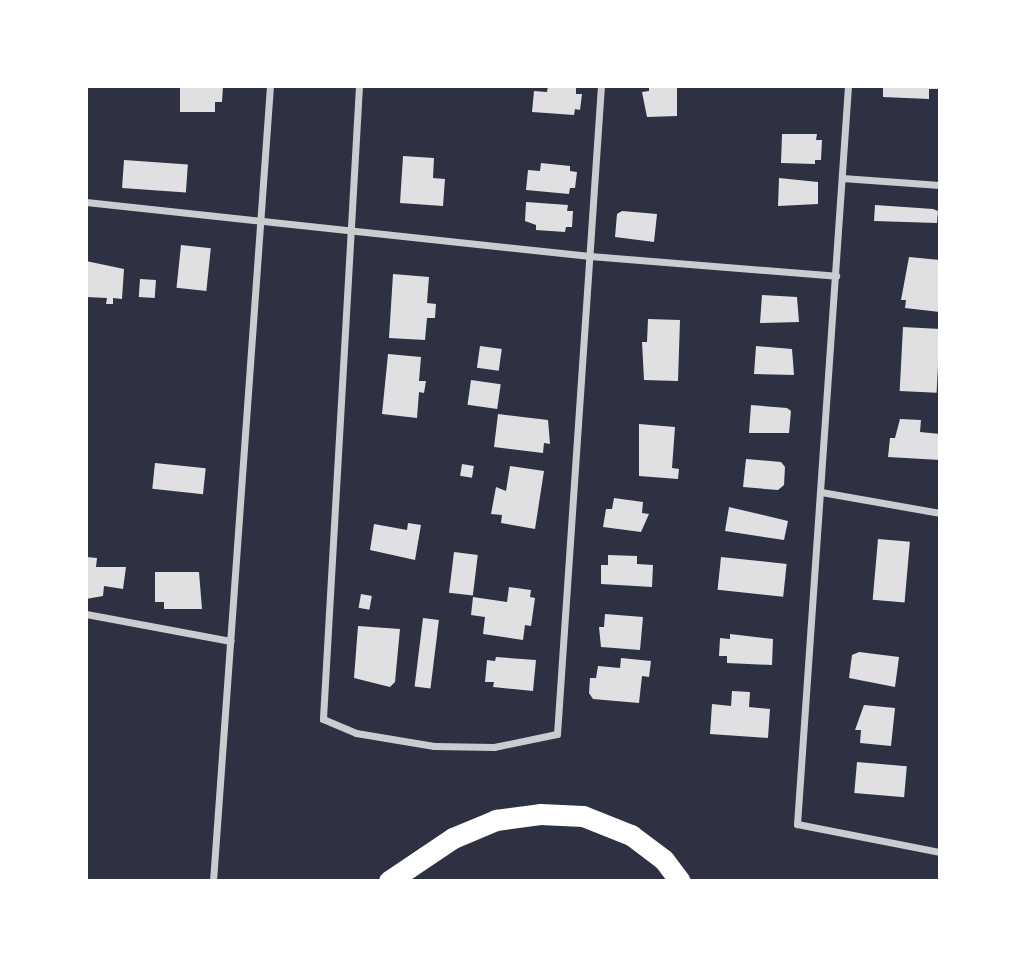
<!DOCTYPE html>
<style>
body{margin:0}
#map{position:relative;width:1026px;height:967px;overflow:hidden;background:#2d3142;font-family:"Titillium Web",sans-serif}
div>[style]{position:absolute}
.building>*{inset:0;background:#e0e0e3;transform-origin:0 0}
.minor>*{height:7px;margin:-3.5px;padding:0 3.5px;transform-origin:3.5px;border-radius:3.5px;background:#caccd0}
.motorway>*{height:21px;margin:-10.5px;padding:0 10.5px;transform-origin:10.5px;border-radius:10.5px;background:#fff}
span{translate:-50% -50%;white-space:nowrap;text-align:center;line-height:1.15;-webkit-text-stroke:7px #fff;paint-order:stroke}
.frame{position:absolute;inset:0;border:88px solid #fff;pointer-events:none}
</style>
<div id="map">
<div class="building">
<i style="clip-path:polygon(180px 86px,223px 86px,222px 102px,215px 102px,215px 112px,180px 112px)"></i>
<i style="clip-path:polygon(548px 86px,576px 87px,576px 94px,582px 94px,580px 110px,575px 109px,574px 115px,532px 112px,534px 91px,547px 92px)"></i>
<i style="clip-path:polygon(649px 86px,677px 86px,677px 116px,647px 117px,642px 92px,649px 91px)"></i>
<i style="clip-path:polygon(883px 86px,940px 86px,940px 89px,929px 89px,929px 99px,883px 97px)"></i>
<i style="clip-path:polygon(782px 134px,817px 134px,816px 140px,822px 140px,821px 160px,815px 160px,815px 164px,781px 163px)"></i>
<i style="clip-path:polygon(403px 156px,434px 158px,433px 178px,445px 179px,443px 206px,400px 203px)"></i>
<i style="left:124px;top:160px;width:64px;height:28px;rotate:4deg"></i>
<i style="clip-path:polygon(541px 163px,570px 166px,570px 171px,577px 172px,575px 188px,570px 188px,569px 194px,526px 190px,528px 170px,540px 171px)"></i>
<i style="clip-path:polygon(779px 178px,818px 182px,818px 204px,778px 206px)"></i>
<i style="clip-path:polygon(526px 202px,568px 205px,567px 211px,573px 211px,572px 227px,566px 227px,565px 232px,536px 230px,536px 225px,525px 221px)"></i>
<i style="clip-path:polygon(875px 205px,933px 209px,938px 211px,937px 223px,874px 221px)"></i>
<i style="clip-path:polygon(622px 211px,657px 214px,654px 242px,615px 237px,617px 214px)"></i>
<i style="left:181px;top:245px;width:30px;height:43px;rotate:6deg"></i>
<i style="clip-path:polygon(909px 257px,940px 260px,940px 312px,905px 308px,906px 300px,901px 300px)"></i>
<i style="clip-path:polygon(86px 261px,124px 269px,122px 299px,113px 298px,113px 304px,106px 304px,107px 298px,86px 297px)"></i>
<i style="clip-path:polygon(393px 274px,429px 277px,427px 303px,436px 304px,435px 318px,427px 318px,425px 340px,389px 338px)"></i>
<i style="left:140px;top:279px;width:16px;height:18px;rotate:4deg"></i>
<i style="clip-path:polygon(762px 295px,797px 297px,799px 322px,760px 323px)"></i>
<i style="clip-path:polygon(648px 319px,680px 320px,678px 381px,644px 380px,642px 342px,647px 342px)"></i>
<i style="left:903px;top:327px;width:37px;height:64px;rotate:3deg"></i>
<i style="left:480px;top:346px;width:22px;height:22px;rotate:8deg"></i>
<i style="clip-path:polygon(756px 346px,792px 349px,794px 375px,754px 374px)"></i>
<i style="clip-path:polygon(388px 354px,421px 357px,419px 381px,426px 381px,424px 393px,419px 392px,417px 418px,382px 414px)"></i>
<i style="left:471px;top:380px;width:30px;height:25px;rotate:8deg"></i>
<i style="clip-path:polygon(751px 405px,787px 408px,791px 411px,789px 433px,749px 433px)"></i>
<i style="clip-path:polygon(498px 414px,548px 420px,550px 444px,544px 443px,543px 453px,494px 447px)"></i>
<i style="clip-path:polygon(900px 419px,921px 420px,920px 432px,940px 434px,940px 460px,888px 457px,890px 438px,895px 438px)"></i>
<i style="clip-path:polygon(639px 424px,675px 427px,672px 468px,679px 469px,678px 479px,639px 476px)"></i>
<i style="clip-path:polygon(746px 459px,781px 462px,785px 467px,784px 485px,778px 490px,743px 487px)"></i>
<i style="left:155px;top:463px;width:51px;height:26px;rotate:6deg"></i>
<i style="left:462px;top:464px;width:12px;height:12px;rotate:9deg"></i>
<i style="clip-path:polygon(510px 466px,544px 471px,535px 529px,501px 523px,502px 515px,491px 514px,496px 487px,506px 491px)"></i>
<i style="clip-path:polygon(614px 498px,643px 502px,642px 513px,649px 514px,641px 532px,603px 527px,606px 509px,612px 509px)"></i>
<i style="clip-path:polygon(729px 507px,788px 521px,784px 540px,725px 531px)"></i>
<i style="clip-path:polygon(408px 523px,421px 525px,415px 560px,370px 550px,374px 524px,407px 530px)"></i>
<i style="left:878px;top:539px;width:32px;height:61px;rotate:5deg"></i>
<i style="left:454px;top:552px;width:24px;height:41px;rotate:7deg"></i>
<i style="clip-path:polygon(608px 555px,637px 556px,637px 564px,653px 565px,652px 587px,601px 584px,601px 565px,608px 565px)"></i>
<i style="clip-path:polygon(86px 557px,97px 558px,96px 567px,126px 567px,123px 589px,104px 586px,103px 596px,86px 599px)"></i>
<i style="left:721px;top:557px;width:66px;height:33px;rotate:6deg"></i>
<i style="clip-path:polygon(155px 572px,199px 572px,202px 609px,164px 609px,164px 602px,155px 602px)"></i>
<i style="clip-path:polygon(509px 587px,531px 590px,530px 597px,535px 598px,531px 626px,525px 625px,523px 640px,483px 634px,485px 617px,471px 615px,473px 597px,507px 602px)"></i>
<i style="left:361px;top:594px;width:11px;height:14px;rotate:10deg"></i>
<i style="clip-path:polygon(605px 614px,643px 617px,640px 650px,601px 647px,599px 627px,604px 627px)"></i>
<i style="left:423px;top:618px;width:16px;height:69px;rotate:7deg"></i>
<i style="clip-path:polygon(358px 626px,400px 629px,395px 682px,390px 687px,354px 678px)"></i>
<i style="clip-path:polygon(730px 634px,773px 639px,772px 665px,727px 663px,727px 656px,719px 656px,720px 638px,730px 639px)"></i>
<i style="clip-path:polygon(859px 652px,899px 657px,895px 687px,849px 678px,852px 655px)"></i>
<i style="clip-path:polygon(496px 657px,536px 660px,533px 691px,493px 687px,494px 682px,485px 682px,487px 660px,495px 661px)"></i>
<i style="clip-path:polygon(621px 658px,651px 661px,649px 677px,642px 676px,639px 703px,593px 699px,589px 693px,590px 678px,596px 678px,598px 666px,620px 668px)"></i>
<i style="clip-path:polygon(732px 691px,750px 692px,749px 707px,770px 709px,768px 738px,710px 734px,712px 704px,731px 706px)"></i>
<i style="clip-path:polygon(864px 705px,895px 708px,891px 746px,860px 743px,861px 730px,855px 730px)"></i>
<i style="left:857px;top:762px;width:50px;height:31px;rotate:5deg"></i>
</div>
<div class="minor">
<i style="left:359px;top:86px;width:634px;rotate:93.26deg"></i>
<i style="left:323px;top:719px;width:36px;rotate:23deg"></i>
<i style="left:356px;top:733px;width:79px;rotate:9.5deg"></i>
<i style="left:434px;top:746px;width:60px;rotate:1deg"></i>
<i style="left:494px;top:747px;width:64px;rotate:-11.7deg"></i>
<i style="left:557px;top:734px;width:649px;rotate:-86.12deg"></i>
<i style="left:848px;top:86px;width:740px;rotate:93.95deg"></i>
<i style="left:797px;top:824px;width:146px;rotate:11.1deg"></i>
<i style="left:842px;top:178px;width:98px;rotate:4.1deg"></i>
<i style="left:86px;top:202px;width:507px;rotate:6.12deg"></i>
<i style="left:590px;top:256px;width:247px;rotate:4.6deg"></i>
<i style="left:821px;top:492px;width:121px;rotate:10deg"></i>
<i style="left:86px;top:614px;width:147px;rotate:10.6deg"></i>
<i style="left:213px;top:881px;width:797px;rotate:-85.9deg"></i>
</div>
<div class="motorway">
<i style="left:389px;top:881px;width:77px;rotate:-33.9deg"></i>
<i style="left:453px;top:838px;width:47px;rotate:-22.7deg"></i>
<i style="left:496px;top:820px;width:44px;rotate:-7.8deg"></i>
<i style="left:540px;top:814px;width:43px;rotate:2.7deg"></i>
<i style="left:583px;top:816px;width:52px;rotate:21.6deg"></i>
<i style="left:631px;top:835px;width:41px;rotate:37.1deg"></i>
<i style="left:664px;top:860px;width:26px;rotate:53deg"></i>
</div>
<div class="frame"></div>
</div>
